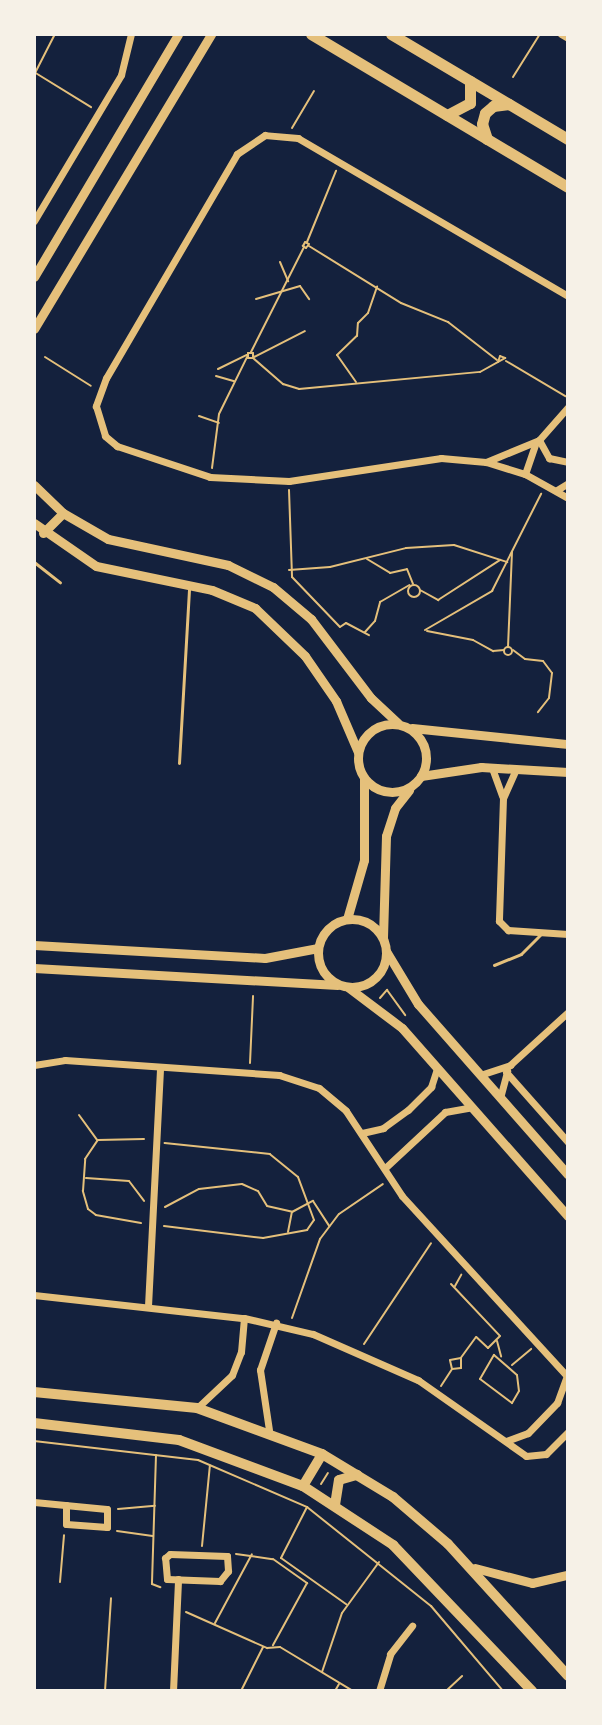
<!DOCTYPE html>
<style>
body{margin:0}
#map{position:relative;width:602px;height:1725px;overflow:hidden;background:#14213d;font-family:"Alegreya Sans",sans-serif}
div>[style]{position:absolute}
.path>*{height:2px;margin:-1px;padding:0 1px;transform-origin:1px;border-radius:1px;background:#e5c07b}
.path>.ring{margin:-1px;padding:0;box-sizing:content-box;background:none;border:2px solid #e5c07b;border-radius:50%}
.service>*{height:3px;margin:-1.5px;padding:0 1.5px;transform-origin:1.5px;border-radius:1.5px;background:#e5c07b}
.minor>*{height:7px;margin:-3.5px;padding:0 3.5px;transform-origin:3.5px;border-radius:3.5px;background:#e5c07b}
.tertiary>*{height:9px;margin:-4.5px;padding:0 4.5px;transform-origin:4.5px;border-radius:4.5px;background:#e5c07b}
.tertiary>.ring{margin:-4.5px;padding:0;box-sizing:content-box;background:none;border:9px solid #e5c07b;border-radius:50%}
.secondary>*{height:10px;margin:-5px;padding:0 5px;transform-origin:5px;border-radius:5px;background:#e5c07b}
.primary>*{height:11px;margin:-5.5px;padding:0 5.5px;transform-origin:5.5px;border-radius:5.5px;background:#e5c07b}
span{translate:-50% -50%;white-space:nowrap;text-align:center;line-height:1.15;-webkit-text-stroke:7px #f6f1e7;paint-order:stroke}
.frame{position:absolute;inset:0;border:36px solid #f6f1e7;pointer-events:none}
</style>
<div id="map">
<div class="path">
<i style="left:34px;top:72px;width:67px;rotate:31.6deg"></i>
<i style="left:34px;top:75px;width:46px;rotate:-62.9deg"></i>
<i style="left:513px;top:77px;width:51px;rotate:-57.9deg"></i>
<i style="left:292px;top:128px;width:43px;rotate:-59.3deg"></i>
<i style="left:305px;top:242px;width:4px;rotate:27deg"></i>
<i style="left:309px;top:244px;width:5px;rotate:127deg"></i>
<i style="left:306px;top:248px;width:4px;rotate:-146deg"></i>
<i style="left:303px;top:246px;width:4px;rotate:-63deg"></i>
<i style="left:307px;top:242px;width:77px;rotate:-67.8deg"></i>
<i style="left:309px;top:246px;width:108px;rotate:31.8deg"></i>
<i style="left:401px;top:303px;width:51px;rotate:22deg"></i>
<i style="left:448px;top:322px;width:62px;rotate:37.8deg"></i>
<i style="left:280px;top:262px;width:21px;rotate:67deg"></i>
<i style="left:256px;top:299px;width:46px;rotate:-16.5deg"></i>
<i style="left:300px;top:286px;width:16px;rotate:55deg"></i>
<i style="left:251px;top:352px;width:118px;rotate:-63.2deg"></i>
<i style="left:248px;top:353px;width:5px"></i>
<i style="left:253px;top:353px;width:5px;rotate:90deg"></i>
<i style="left:253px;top:358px;width:5px;rotate:180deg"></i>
<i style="left:248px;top:358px;width:5px;rotate:-90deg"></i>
<i style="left:45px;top:357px;width:54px;rotate:32.2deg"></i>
<i style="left:254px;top:357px;width:57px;rotate:-27deg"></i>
<i style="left:253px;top:358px;width:40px;rotate:41deg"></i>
<i style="left:283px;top:384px;width:17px;rotate:17deg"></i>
<i style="left:299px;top:389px;width:182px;rotate:-5.4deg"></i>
<i style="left:480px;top:372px;width:29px;rotate:-29deg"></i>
<i style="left:505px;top:358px;width:5px;rotate:-158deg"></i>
<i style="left:500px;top:356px;width:6px;rotate:108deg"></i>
<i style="left:506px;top:361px;width:69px;rotate:30.7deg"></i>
<i style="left:218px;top:369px;width:32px;rotate:-26deg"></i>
<i style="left:216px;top:376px;width:19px;rotate:16deg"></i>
<i style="left:356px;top:382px;width:33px;rotate:-125deg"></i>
<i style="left:337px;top:355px;width:28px;rotate:-44deg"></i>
<i style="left:357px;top:336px;width:13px;rotate:-86deg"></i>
<i style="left:358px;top:323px;width:14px;rotate:-45deg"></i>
<i style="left:368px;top:313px;width:28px;rotate:-71deg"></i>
<i style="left:199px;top:416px;width:21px;rotate:19deg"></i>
<i style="left:212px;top:468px;width:54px;rotate:-82.6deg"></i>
<i style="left:219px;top:414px;width:64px;rotate:-63.8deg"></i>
<i style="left:289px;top:490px;width:87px;rotate:88deg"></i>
<i style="left:292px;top:577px;width:69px;rotate:46.2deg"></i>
<i style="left:340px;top:627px;width:7px;rotate:-34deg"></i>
<i style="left:346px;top:623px;width:26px;rotate:28deg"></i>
<i style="left:367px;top:559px;width:27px;rotate:31deg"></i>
<i style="left:390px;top:573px;width:17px;rotate:-13deg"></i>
<i style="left:407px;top:569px;width:16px;rotate:68deg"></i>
<i style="left:289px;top:570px;width:41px;rotate:-4.2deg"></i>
<i style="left:330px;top:567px;width:78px;rotate:-14deg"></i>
<i style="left:406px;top:548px;width:48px;rotate:-3.6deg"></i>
<i style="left:454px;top:545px;width:56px;rotate:17.8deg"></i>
<i class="ring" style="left:408px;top:585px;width:10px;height:10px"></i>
<i style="left:420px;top:590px;width:21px;rotate:29deg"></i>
<i style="left:438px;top:600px;width:74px;rotate:-32.8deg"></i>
<i style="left:425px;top:630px;width:78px;rotate:-30.2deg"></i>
<i style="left:492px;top:591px;width:109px;rotate:-63.2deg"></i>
<i style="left:427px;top:631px;width:47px;rotate:11.1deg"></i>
<i style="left:473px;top:640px;width:23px;rotate:29deg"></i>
<i style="left:493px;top:651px;width:11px;rotate:-5deg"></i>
<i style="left:365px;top:632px;width:15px;rotate:-48deg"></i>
<i style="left:375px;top:621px;width:20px;rotate:-75deg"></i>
<i style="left:380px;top:602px;width:34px;rotate:-30deg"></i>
<i class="ring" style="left:504px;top:647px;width:6px;height:6px"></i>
<i style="left:508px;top:647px;width:95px;rotate:-87.6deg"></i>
<i style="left:513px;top:650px;width:15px;rotate:37deg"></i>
<i style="left:525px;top:659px;width:18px;rotate:6deg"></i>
<i style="left:543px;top:661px;width:15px;rotate:53deg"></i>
<i style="left:552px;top:673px;width:25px;rotate:97deg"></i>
<i style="left:549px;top:698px;width:18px;rotate:128deg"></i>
<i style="left:380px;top:998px;width:11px;rotate:-49deg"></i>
<i style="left:387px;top:990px;width:31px;rotate:54deg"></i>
<i style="left:250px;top:1063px;width:67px;rotate:-87.4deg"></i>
<i style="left:79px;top:1115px;width:31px;rotate:54deg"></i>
<i style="left:86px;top:1178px;width:43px;rotate:4deg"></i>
<i style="left:129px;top:1181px;width:25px;rotate:53deg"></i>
<i style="left:165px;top:1207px;width:38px;rotate:-28deg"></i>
<i style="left:199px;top:1189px;width:43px;rotate:-6.6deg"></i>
<i style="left:242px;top:1184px;width:17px;rotate:24deg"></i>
<i style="left:258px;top:1191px;width:17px;rotate:59deg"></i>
<i style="left:267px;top:1206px;width:26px;rotate:13deg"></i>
<i style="left:141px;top:1223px;width:46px;rotate:-169.9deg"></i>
<i style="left:96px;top:1215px;width:10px;rotate:-143deg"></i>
<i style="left:88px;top:1209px;width:19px;rotate:-106deg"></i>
<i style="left:83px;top:1191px;width:32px;rotate:-86deg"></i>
<i style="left:85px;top:1159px;width:23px;rotate:-56deg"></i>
<i style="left:98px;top:1140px;width:46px;rotate:-1.2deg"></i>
<i style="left:164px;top:1226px;width:100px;rotate:6.9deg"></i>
<i style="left:263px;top:1238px;width:45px;rotate:-10.3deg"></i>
<i style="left:307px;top:1230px;width:12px;rotate:-55deg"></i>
<i style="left:314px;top:1220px;width:46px;rotate:-110.4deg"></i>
<i style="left:298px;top:1177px;width:36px;rotate:-141deg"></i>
<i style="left:270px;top:1154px;width:106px;rotate:-174deg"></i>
<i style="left:288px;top:1232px;width:20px;rotate:-79deg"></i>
<i style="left:292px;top:1212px;width:24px;rotate:-28deg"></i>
<i style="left:313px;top:1201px;width:30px;rotate:57deg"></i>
<i style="left:451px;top:1284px;width:71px;rotate:46.7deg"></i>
<i style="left:500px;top:1336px;width:17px;rotate:135deg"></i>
<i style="left:488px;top:1348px;width:16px;rotate:-137deg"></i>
<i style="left:476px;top:1337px;width:26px;rotate:126deg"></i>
<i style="left:455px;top:1286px;width:13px;rotate:-61deg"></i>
<i style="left:292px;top:1318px;width:84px;rotate:-70.5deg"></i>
<i style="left:320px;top:1239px;width:31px;rotate:-53deg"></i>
<i style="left:339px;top:1214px;width:53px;rotate:-34.3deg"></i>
<i style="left:497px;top:1341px;width:16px;rotate:75deg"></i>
<i style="left:364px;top:1344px;width:121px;rotate:-56.4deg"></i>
<i style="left:494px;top:1355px;width:30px;rotate:41deg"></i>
<i style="left:517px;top:1375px;width:16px;rotate:83deg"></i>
<i style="left:519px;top:1391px;width:14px;rotate:120deg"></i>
<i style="left:512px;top:1403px;width:40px;rotate:-143deg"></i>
<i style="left:480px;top:1379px;width:28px;rotate:-60deg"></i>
<i style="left:512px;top:1365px;width:25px;rotate:-40deg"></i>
<i style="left:441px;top:1386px;width:20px;rotate:-57deg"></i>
<i style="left:452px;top:1369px;width:9px;rotate:-103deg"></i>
<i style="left:450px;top:1360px;width:11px;rotate:-10deg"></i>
<i style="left:461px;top:1358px;width:10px;rotate:90deg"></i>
<i style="left:461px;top:1368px;width:9px;rotate:174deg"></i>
<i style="left:34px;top:1441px;width:165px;rotate:6.6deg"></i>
<i style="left:198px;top:1460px;width:119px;rotate:23.3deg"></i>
<i style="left:307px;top:1507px;width:159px;rotate:38.6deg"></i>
<i style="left:431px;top:1606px;width:111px;rotate:49.7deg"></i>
<i style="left:156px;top:1455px;width:129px;rotate:91.8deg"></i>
<i style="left:152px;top:1584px;width:9px;rotate:21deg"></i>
<i style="left:321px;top:1484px;width:13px;rotate:-58deg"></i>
<i style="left:118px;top:1509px;width:37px;rotate:-5deg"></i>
<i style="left:117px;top:1531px;width:36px;rotate:8deg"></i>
<i style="left:202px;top:1546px;width:81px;rotate:-84.4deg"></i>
<i style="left:236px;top:1554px;width:37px;rotate:8deg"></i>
<i style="left:273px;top:1559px;width:42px;rotate:35.2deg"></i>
<i style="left:307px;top:1583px;width:71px;rotate:118.7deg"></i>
<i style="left:281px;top:1558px;width:80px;rotate:35.3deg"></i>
<i style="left:281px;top:1558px;width:57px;rotate:-63deg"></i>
<i style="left:60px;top:1582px;width:47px;rotate:-85.1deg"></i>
<i style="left:186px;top:1612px;width:89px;rotate:24deg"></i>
<i style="left:267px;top:1648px;width:13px;rotate:-4deg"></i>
<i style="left:280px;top:1647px;width:85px;rotate:31.1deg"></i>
<i style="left:215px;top:1623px;width:78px;rotate:-61.8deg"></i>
<i style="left:322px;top:1672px;width:62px;rotate:-71.3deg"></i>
<i style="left:342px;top:1613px;width:63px;rotate:-54deg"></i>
<i style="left:105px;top:1691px;width:93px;rotate:-86.3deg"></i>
<i style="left:241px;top:1691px;width:49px;rotate:-63.4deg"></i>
<i style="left:335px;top:1691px;width:8px;rotate:-60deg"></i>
<i style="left:446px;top:1691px;width:22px;rotate:-43deg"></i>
</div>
<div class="service">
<i style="left:34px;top:562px;width:33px;rotate:38deg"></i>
<i style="left:179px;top:763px;width:176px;rotate:-86.7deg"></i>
<i style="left:494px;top:965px;width:29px;rotate:-22deg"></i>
<i style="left:521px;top:954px;width:30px;rotate:-45deg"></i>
</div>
<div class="minor">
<i style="left:561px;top:34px;width:8px;rotate:30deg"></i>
<i style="left:34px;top:221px;width:170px;rotate:-59.2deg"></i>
<i style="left:121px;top:75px;width:42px;rotate:-76.3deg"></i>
<i style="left:568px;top:296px;width:313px;rotate:-149.7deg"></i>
<i style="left:298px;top:138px;width:33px;rotate:-175deg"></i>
<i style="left:265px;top:135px;width:34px;rotate:146deg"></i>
<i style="left:237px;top:154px;width:259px;rotate:120.3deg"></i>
<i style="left:106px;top:378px;width:30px;rotate:110deg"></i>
<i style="left:96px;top:406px;width:31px;rotate:73deg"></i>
<i style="left:105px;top:436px;width:16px;rotate:40deg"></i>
<i style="left:117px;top:446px;width:98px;rotate:18.4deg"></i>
<i style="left:210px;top:477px;width:79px;rotate:2.9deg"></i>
<i style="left:289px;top:481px;width:154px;rotate:-8.6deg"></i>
<i style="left:441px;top:458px;width:45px;rotate:5.1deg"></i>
<i style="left:486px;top:462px;width:41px;rotate:17.1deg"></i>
<i style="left:525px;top:474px;width:49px;rotate:29.2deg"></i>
<i style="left:539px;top:440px;width:21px;rotate:61deg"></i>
<i style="left:549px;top:458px;width:19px;rotate:12deg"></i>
<i style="left:486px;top:462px;width:57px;rotate:-22.5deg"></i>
<i style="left:539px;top:440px;width:44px;rotate:-48.7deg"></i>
<i style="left:525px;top:474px;width:31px;rotate:-71deg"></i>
<i style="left:557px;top:490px;width:13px;rotate:-32deg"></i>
<i style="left:492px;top:768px;width:30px;rotate:70deg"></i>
<i style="left:516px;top:769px;width:32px;rotate:114deg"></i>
<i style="left:503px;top:798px;width:123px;rotate:91.9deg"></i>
<i style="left:499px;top:921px;width:13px;rotate:45deg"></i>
<i style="left:508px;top:930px;width:60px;rotate:3.8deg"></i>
<i style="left:34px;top:1065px;width:31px;rotate:-9deg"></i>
<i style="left:65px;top:1060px;width:215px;rotate:4deg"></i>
<i style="left:279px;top:1075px;width:42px;rotate:18deg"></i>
<i style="left:319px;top:1088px;width:35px;rotate:40deg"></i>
<i style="left:346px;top:1111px;width:102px;rotate:56.6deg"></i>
<i style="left:402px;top:1196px;width:246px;rotate:47.5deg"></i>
<i style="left:506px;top:1072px;width:94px;rotate:48.5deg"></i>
<i style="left:480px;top:1075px;width:32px;rotate:-18deg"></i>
<i style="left:510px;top:1065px;width:79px;rotate:-42.4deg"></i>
<i style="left:500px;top:1098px;width:28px;rotate:-75deg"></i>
<i style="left:362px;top:1133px;width:22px;rotate:-13deg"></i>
<i style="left:383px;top:1128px;width:31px;rotate:-36deg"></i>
<i style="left:408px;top:1110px;width:33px;rotate:-45deg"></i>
<i style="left:431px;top:1087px;width:20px;rotate:-72deg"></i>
<i style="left:385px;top:1168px;width:82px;rotate:-43deg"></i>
<i style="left:445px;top:1112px;width:27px;rotate:-10deg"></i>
<i style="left:34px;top:1295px;width:211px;rotate:6.3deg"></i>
<i style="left:244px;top:1318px;width:71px;rotate:13.1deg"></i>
<i style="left:313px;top:1334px;width:115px;rotate:23.7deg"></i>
<i style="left:418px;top:1380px;width:132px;rotate:35.1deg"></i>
<i style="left:526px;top:1456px;width:20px;rotate:-6deg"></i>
<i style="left:546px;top:1454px;width:31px;rotate:-45deg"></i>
<i style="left:148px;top:1306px;width:238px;rotate:-87.1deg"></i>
<i style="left:197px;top:1408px;width:48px;rotate:-43.3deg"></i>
<i style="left:232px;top:1375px;width:25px;rotate:-69deg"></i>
<i style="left:241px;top:1352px;width:34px;rotate:-85deg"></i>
<i style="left:269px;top:1430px;width:61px;rotate:-98.5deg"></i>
<i style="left:260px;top:1370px;width:50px;rotate:-71.2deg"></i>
<i style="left:506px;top:1441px;width:23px;rotate:-20deg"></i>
<i style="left:528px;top:1433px;width:42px;rotate:-46deg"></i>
<i style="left:557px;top:1403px;width:29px;rotate:-70deg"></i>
<i style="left:34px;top:1502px;width:73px;rotate:5.5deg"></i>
<i style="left:107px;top:1509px;width:18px;rotate:90deg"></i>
<i style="left:107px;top:1527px;width:41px;rotate:-175.8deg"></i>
<i style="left:66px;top:1524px;width:19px;rotate:-90deg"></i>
<i style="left:170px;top:1554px;width:57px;rotate:2deg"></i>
<i style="left:227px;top:1556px;width:15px;rotate:86deg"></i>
<i style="left:228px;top:1571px;width:13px;rotate:129deg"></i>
<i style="left:220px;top:1581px;width:53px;rotate:-177.8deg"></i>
<i style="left:167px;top:1579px;width:21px;rotate:-95deg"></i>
<i style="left:165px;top:1558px;width:6px;rotate:-39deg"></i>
<i style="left:173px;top:1691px;width:112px;rotate:-87.4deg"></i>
<i style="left:379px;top:1691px;width:39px;rotate:-73deg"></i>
<i style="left:390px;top:1654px;width:36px;rotate:-52deg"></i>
</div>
<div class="tertiary">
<i style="left:34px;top:277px;width:282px;rotate:-59.3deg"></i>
<i style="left:34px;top:329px;width:344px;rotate:-59deg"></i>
<i style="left:34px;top:485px;width:40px;rotate:44deg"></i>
<i style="left:63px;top:513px;width:52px;rotate:30deg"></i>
<i style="left:108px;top:539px;width:123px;rotate:12.2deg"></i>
<i style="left:228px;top:565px;width:50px;rotate:26.1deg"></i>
<i style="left:273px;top:587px;width:50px;rotate:40.1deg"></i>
<i style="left:311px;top:619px;width:99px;rotate:52.8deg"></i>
<i style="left:371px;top:698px;width:37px;rotate:43deg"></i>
<i style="left:34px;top:523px;width:75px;rotate:34.7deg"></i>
<i style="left:96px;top:566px;width:118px;rotate:11.7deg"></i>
<i style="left:212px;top:590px;width:47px;rotate:22.7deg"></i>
<i style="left:255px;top:608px;width:69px;rotate:43.8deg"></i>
<i style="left:305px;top:656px;width:55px;rotate:55.4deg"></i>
<i style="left:336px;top:701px;width:56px;rotate:66.7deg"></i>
<i style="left:43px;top:533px;width:28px;rotate:-45deg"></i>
<i class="ring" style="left:358px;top:724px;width:59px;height:59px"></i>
<i style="left:412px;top:728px;width:157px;rotate:5.9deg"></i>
<i style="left:421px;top:776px;width:61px;rotate:-8.5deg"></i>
<i style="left:481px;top:767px;width:87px;rotate:3.3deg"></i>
<i class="ring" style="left:318px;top:919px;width:59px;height:59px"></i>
<i style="left:347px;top:919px;width:61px;rotate:-73.9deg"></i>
<i style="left:364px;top:860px;width:82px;rotate:-90deg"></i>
<i style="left:383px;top:937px;width:101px;rotate:-88.3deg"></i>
<i style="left:386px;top:836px;width:29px;rotate:-72deg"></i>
<i style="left:395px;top:808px;width:23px;rotate:-52deg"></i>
<i style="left:34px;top:945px;width:231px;rotate:3.2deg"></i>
<i style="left:265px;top:958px;width:54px;rotate:-10.7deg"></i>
<i style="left:386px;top:951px;width:62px;rotate:58.9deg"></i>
<i style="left:418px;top:1004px;width:227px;rotate:48.7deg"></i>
<i style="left:34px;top:968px;width:304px;rotate:3.2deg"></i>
<i style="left:349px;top:988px;width:66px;rotate:37deg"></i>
<i style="left:402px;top:1028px;width:251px;rotate:48.6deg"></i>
<i style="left:475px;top:1568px;width:59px;rotate:14.7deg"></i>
<i style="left:532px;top:1583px;width:37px;rotate:-13deg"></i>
</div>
<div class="secondary">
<i style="left:34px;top:1392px;width:164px;rotate:5.6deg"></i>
<i style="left:197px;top:1408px;width:133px;rotate:20.2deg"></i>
<i style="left:322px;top:1454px;width:83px;rotate:31.2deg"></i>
<i style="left:393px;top:1497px;width:72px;rotate:40.5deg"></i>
<i style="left:448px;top:1544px;width:178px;rotate:47.7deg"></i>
<i style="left:34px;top:1423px;width:146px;rotate:6.7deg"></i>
<i style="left:179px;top:1440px;width:132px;rotate:20.4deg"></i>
<i style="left:303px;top:1486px;width:108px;rotate:33.2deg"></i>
<i style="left:393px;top:1545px;width:202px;rotate:46.4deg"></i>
<i style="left:303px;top:1486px;width:37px;rotate:-59deg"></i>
<i style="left:335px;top:1505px;width:25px;rotate:-81deg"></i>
<i style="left:339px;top:1480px;width:19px;rotate:-16deg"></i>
</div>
<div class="primary">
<i style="left:311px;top:34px;width:299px;rotate:30.8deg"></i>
<i style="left:391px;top:34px;width:206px;rotate:30.7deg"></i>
<i style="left:447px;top:115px;width:26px;rotate:-28deg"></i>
<i style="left:470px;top:103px;width:22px;rotate:-90deg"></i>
<i style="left:487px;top:139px;width:16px;rotate:-108deg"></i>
<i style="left:482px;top:124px;width:11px;rotate:-75deg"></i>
<i style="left:485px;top:113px;width:11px;rotate:-41deg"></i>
<i style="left:493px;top:106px;width:16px;rotate:-7deg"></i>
</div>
<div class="frame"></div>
</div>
